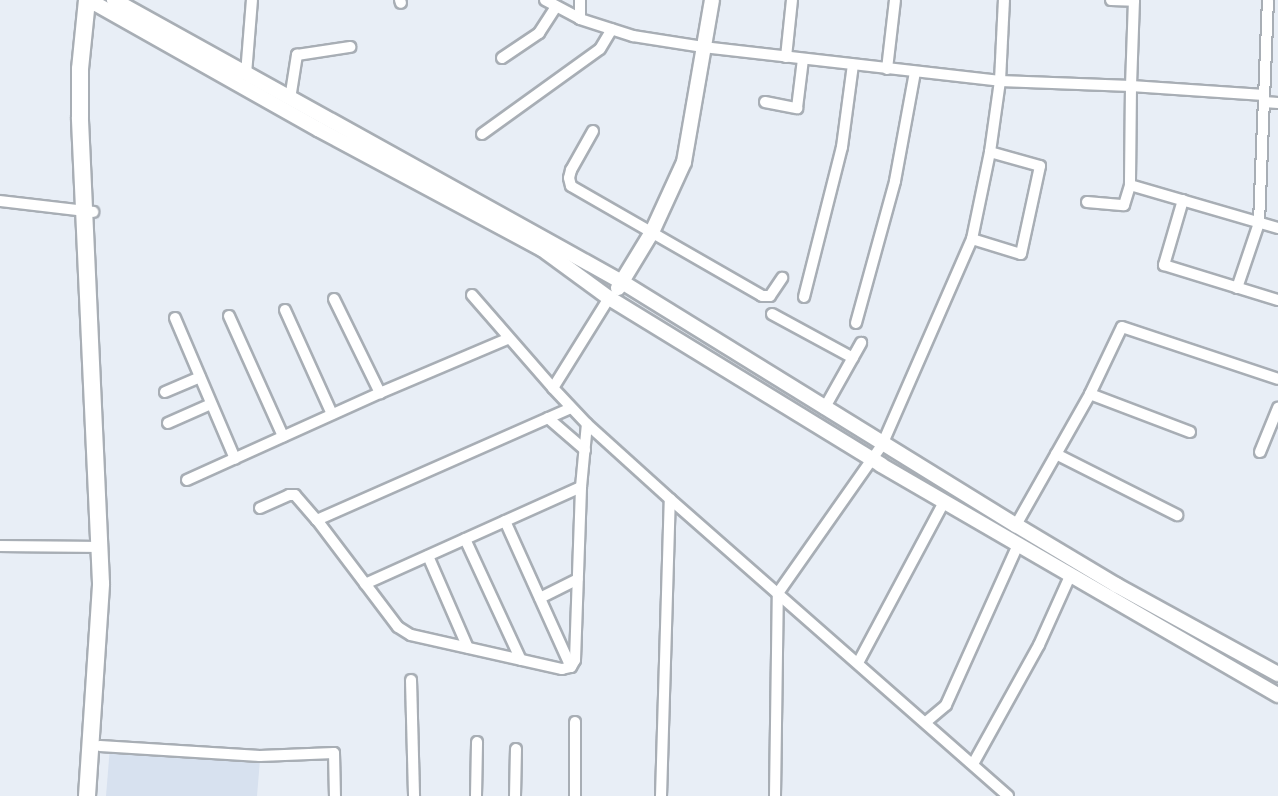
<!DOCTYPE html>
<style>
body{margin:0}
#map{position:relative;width:1278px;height:796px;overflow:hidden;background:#e8eef6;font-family:"Libre Baskerville",serif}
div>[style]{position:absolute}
.built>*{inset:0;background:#d7e1ef}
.roads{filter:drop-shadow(2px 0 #a8aeb5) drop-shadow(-2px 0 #a8aeb5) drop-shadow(0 2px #a8aeb5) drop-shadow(0 -2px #a8aeb5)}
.minor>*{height:10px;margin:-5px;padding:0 5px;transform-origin:5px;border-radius:5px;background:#fff}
.tertiary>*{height:14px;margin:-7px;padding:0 7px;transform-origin:7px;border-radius:7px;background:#fff}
.primary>*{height:16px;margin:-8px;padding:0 8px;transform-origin:8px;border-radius:8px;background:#fff}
span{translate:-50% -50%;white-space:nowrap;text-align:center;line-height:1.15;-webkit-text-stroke:4.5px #e8eef6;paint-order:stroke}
</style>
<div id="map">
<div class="built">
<i style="clip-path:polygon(110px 747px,260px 760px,257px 796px,106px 796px)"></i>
</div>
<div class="roads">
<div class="minor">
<i style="left:400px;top:0;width:3px;rotate:72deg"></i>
<i style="left:545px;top:0;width:40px;rotate:28deg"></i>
<i style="left:580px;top:19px;width:56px;rotate:17.8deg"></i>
<i style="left:633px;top:36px;width:71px;rotate:8.9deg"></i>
<i style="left:703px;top:47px;width:299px;rotate:6.5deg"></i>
<i style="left:1000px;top:81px;width:131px;rotate:2.2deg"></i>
<i style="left:1131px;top:86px;width:99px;rotate:90.6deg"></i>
<i style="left:1130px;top:185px;width:154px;rotate:16.2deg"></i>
<i style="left:1111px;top:0;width:23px;rotate:2deg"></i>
<i style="left:1134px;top:0;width:86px;rotate:92deg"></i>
<i style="left:1131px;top:86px;width:133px;rotate:3.9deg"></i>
<i style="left:580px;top:19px;width:19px;rotate:-90deg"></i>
<i style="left:786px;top:57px;width:57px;rotate:-84deg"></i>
<i style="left:502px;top:58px;width:45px;rotate:-34deg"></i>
<i style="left:539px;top:33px;width:30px;rotate:-57deg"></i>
<i style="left:887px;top:69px;width:69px;rotate:-83.4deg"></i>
<i style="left:246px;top:74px;width:74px;rotate:-85.4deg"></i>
<i style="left:290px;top:99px;width:45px;rotate:-81deg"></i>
<i style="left:297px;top:55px;width:54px;rotate:-8.6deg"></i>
<i style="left:765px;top:102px;width:33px;rotate:11deg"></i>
<i style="left:797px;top:108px;width:49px;rotate:-83deg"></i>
<i style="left:1264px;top:102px;width:14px;rotate:4deg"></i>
<i style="left:593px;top:131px;width:45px;rotate:119.4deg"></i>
<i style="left:571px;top:170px;width:8px;rotate:104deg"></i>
<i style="left:569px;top:178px;width:8px;rotate:76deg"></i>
<i style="left:571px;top:186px;width:220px;rotate:29.9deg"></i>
<i style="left:762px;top:296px;width:8px"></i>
<i style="left:770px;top:296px;width:22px;rotate:-56deg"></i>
<i style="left:482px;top:134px;width:145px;rotate:-35.8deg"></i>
<i style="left:600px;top:49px;width:23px;rotate:-59deg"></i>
<i style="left:1183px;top:200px;width:68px;rotate:106.3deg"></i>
<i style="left:1164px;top:265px;width:119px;rotate:17.1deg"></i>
<i style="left:0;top:201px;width:94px;rotate:6.7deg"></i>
<i style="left:1087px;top:202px;width:37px;rotate:5deg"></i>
<i style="left:1124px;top:205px;width:21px;rotate:-73deg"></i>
<i style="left:972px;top:239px;width:51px;rotate:17deg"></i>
<i style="left:1021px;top:254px;width:90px;rotate:-77.8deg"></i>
<i style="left:1040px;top:166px;width:52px;rotate:-164.4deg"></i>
<i style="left:1237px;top:288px;width:69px;rotate:-71.3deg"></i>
<i style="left:1259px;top:223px;width:223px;rotate:-87.7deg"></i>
<i style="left:472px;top:295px;width:123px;rotate:48.9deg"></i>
<i style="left:804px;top:297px;width:155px;rotate:-75.8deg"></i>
<i style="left:842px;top:147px;width:83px;rotate:-82.4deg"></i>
<i style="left:609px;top:298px;width:106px;rotate:121.9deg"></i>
<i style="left:553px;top:388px;width:50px;rotate:46.6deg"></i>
<i style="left:587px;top:424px;width:112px;rotate:42.1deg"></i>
<i style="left:670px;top:499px;width:450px;rotate:41.3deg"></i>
<i style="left:334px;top:299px;width:105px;rotate:63.9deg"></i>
<i style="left:285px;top:310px;width:114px;rotate:65.7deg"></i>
<i style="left:772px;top:314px;width:92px;rotate:28.5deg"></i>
<i style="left:229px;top:316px;width:132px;rotate:65.8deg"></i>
<i style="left:175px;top:318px;width:153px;rotate:66.9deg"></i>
<i style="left:856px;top:323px;width:147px;rotate:-74.6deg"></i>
<i style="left:895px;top:181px;width:111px;rotate:-79.6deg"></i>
<i style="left:165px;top:392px;width:38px;rotate:-23deg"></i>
<i style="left:1090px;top:394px;width:107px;rotate:20.8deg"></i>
<i style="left:571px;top:408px;width:278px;rotate:156.2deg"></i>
<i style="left:317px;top:520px;width:134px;rotate:52.9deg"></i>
<i style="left:398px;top:627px;width:15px;rotate:32deg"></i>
<i style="left:411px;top:635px;width:155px;rotate:12.7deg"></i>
<i style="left:562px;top:669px;width:9px;rotate:-13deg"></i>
<i style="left:571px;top:667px;width:8px;rotate:-60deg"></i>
<i style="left:575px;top:660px;width:173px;rotate:-88deg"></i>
<i style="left:581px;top:487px;width:63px;rotate:-84.6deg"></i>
<i style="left:824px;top:409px;width:76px;rotate:-60.7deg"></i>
<i style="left:548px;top:418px;width:49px;rotate:40.9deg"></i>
<i style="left:168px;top:423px;width:47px;rotate:-23.8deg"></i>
<i style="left:1260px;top:452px;width:48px;rotate:-67.8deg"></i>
<i style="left:1056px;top:454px;width:136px;rotate:26.8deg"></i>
<i style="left:187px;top:480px;width:212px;rotate:-24.3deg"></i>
<i style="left:380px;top:393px;width:138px;rotate:-23deg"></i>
<i style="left:260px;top:508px;width:32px;rotate:-24deg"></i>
<i style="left:289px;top:495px;width:6px"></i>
<i style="left:295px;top:495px;width:33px;rotate:49deg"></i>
<i style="left:505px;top:521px;width:160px;rotate:65.7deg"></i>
<i style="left:1016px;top:525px;width:150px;rotate:-60.5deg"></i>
<i style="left:1090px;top:394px;width:74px;rotate:-64.5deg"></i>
<i style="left:1122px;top:327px;width:164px;rotate:18.4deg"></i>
<i style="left:465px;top:539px;width:133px;rotate:65.2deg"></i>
<i style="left:0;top:546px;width:98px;rotate:0.6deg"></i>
<i style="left:428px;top:556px;width:100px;rotate:66.5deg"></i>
<i style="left:365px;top:584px;width:237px;rotate:-24.2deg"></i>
<i style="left:540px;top:598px;width:42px;rotate:-26.6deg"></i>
<i style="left:858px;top:663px;width:183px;rotate:-61.9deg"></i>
<i style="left:411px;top:680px;width:116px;rotate:88.5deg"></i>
<i style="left:575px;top:722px;width:74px;rotate:90deg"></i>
<i style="left:926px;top:722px;width:26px;rotate:-40deg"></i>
<i style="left:946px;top:705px;width:175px;rotate:-65.8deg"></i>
<i style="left:100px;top:746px;width:160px;rotate:3.6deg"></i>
<i style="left:260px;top:756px;width:74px;rotate:-2.3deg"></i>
<i style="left:334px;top:753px;width:43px;rotate:88.7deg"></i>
<i style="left:973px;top:764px;width:136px;rotate:-61deg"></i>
<i style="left:1039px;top:645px;width:76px;rotate:-65.8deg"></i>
<i style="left:476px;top:796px;width:54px;rotate:-88.9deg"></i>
<i style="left:515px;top:796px;width:47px;rotate:-88.8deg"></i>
<i style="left:661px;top:796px;width:297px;rotate:-88.3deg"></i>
<i style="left:775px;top:796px;width:203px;rotate:-89.2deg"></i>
<i style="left:778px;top:593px;width:181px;rotate:-54.9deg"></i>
<i style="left:882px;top:445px;width:225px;rotate:-66.4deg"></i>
<i style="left:972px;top:239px;width:89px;rotate:-78.3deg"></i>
<i style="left:990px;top:152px;width:72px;rotate:-82deg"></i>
<i style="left:1000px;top:81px;width:81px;rotate:-87.2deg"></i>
</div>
<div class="tertiary">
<i style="left:114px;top:0;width:581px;rotate:29.04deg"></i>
<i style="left:622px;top:282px;width:463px;rotate:31.7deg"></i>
<i style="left:1016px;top:525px;width:117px;rotate:31deg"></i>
<i style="left:1116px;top:585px;width:185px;rotate:28.8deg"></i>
<i style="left:87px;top:2px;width:9px;rotate:13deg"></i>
<i style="left:96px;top:4px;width:255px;rotate:29.4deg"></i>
<i style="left:318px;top:129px;width:254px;rotate:28.2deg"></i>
<i style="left:542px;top:249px;width:83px;rotate:36.2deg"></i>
<i style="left:609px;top:298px;width:319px;rotate:31.5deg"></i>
<i style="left:881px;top:465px;width:459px;rotate:30.1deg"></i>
<i style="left:618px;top:288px;width:66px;rotate:-58.7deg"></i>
<i style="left:652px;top:232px;width:77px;rotate:-65.4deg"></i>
<i style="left:684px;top:162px;width:164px;rotate:-80.2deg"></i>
</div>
<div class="primary">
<i style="left:87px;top:796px;width:213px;rotate:-86.2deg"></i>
<i style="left:101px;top:583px;width:466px;rotate:-92.6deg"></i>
<i style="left:80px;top:117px;width:48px;rotate:-90deg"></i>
<i style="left:80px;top:69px;width:69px;rotate:-84.2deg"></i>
</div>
</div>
</div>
